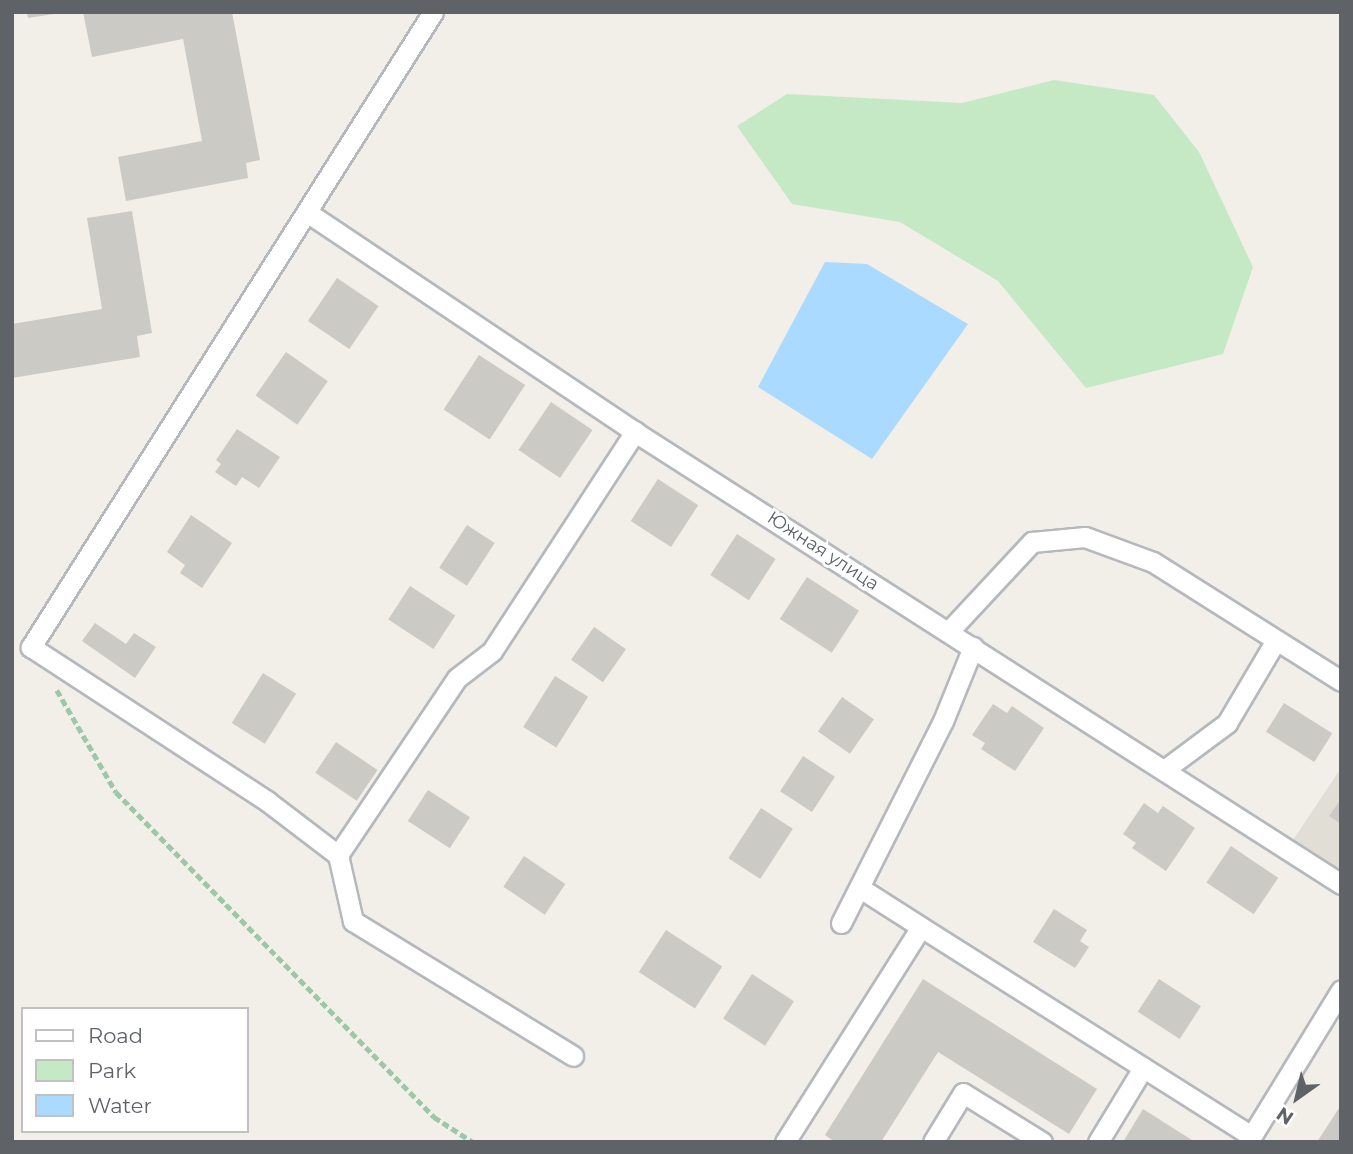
<!DOCTYPE html>
<meta charset="utf-8">
<style>
body{margin:0}
#map{position:relative;width:1353px;height:1154px;overflow:hidden;background:#f1efe8;font-family:Montserrat,sans-serif}
div>[style]{position:absolute}
.education>*{inset:0;background:#e1ded6}
.green>*{inset:0;background:#c5e8c5}
.water>*{inset:0;background:#aadaff}
.building>*{inset:0;background:#cccac5;transform-origin:0 0}
.path>*{height:4.5px;margin-top:-2.25px;transform-origin:0;background:repeating-linear-gradient(90deg,#9cc7a9 0 7px,transparent 0 10.5px)}
.roads{filter:drop-shadow(2px 0 #b5b8bc) drop-shadow(-2px 0 #b5b8bc) drop-shadow(0 2px #b5b8bc) drop-shadow(0 -2px #b5b8bc)}
.minor>*{height:19px;margin:-9.5px;padding:0 9.5px;transform-origin:9.5px;border-radius:9.5px;background:#fff}
span{translate:-50% -50%;white-space:nowrap;text-align:center;line-height:1.15;-webkit-text-stroke:6px #fff;paint-order:stroke}
.street-label{font-size:18px;color:#5f6368}
.frame{position:absolute;inset:0;border:14px solid #5f6368;pointer-events:none}
.legend{position:absolute;left:21px;top:1007px;width:228px;height:126px;box-sizing:border-box;background:#fff;border:2px solid #bfc1c3;margin:0;padding:9px 12px;list-style:none;font-size:21px;color:#5f6368}
.legend li{display:flex;align-items:center;gap:14px;height:35px}
.legend b{width:35px;border:2px solid #bfc1c3}
.north{position:absolute;left:1262px;top:1063px;width:70px;height:70px;-webkit-text-stroke:5px #fff;paint-order:stroke;rotate:214deg;font-size:19px;font-weight:700;line-height:28px;text-align:center;color:#5f6368}
.north::after{content:'';display:block;margin:auto;width:24px;height:32px;background:#5f6368;clip-path:polygon(50% 0,100% 100%,50% 72%,0 100%)}
</style>
<div id="map">
<div class="education">
<i style="clip-path:polygon(1341px 768px,1341px 875px,1291px 843px)"></i>
</div>
<div class="green">
<i style="clip-path:polygon(1054px 80px,1154px 95px,1199px 152px,1253px 267px,1223px 354px,1086px 388px,998px 281px,900px 222px,792px 204px,737px 126px,787px 94px,962px 103px)"></i>
</div>
<div class="water">
<i style="clip-path:polygon(825px 262px,867px 264px,968px 324px,872px 459px,758px 387px)"></i>
</div>
<div class="building">
<i style="clip-path:polygon(27px 12px,54px 12px,54px 14px,28px 18px)"></i>
<i style="clip-path:polygon(83px 12px,232px 12px,260px 160px,246px 163px,248px 178px,126px 201px,118px 157px,202px 141px,183px 39px,92px 57px)"></i>
<i style="clip-path:polygon(132px 211px,152px 333px,137px 336px,140px 357px,12px 378px,12px 324px,102px 309px,87px 218px)"></i>
<i style="left:337px;top:278px;width:50px;height:52px;rotate:34deg"></i>
<i style="left:286px;top:352px;width:51px;height:53px;rotate:35deg"></i>
<i style="left:479px;top:355px;width:55px;height:65px;rotate:33deg"></i>
<i style="left:551px;top:402px;width:50px;height:58px;rotate:34deg"></i>
<i style="clip-path:polygon(237px 429px,280px 457px,259px 488px,242px 477px,236px 486px,215px 472px,221px 464px,216px 460px)"></i>
<i style="left:658px;top:479px;width:48px;height:50px;rotate:33deg"></i>
<i style="clip-path:polygon(191px 515px,232px 543px,202px 588px,180px 573px,185px 565px,167px 552px)"></i>
<i style="left:467px;top:525px;width:33px;height:51px;rotate:33deg"></i>
<i style="left:737px;top:534px;width:46px;height:49px;rotate:33deg"></i>
<i style="left:807px;top:577px;width:62px;height:50px;rotate:33deg"></i>
<i style="left:410px;top:586px;width:54px;height:40px;rotate:33deg"></i>
<i style="clip-path:polygon(95px 623px,126px 644px,134px 633px,156px 647px,135px 678px,82px 641px)"></i>
<i style="left:594px;top:627px;width:39px;height:40px;rotate:35deg"></i>
<i style="left:263px;top:673px;width:39px;height:59px;rotate:32deg"></i>
<i style="left:555px;top:676px;width:39px;height:60px;rotate:32deg"></i>
<i style="left:842px;top:697px;width:39px;height:42px;rotate:35deg"></i>
<i style="left:1284px;top:703px;width:57px;height:34px;rotate:32deg"></i>
<i style="clip-path:polygon(993px 704px,1007px 713px,1012px 706px,1044px 728px,1015px 771px,981px 749px,985px 743px,972px 735px)"></i>
<i style="left:336px;top:742px;width:50px;height:37px;rotate:34deg"></i>
<i style="left:803px;top:756px;width:38px;height:42px;rotate:33deg"></i>
<i style="left:428px;top:790px;width:50px;height:37px;rotate:33deg"></i>
<i style="clip-path:polygon(1341px 799px,1341px 824px,1329px 816px)"></i>
<i style="clip-path:polygon(1144px 803px,1158px 813px,1163px 806px,1195px 828px,1166px 871px,1132px 848px,1136px 843px,1123px 834px)"></i>
<i style="left:761px;top:808px;width:38px;height:60px;rotate:33deg"></i>
<i style="left:1231px;top:846px;width:57px;height:44px;rotate:34deg"></i>
<i style="left:524px;top:856px;width:50px;height:37px;rotate:34deg"></i>
<i style="clip-path:polygon(1054px 909px,1087px 930px,1080px 941px,1089px 947px,1075px 968px,1033px 942px)"></i>
<i style="left:666px;top:930px;width:67px;height:50px;rotate:33deg"></i>
<i style="left:752px;top:974px;width:50px;height:53px;rotate:33deg"></i>
<i style="clip-path:polygon(923px 979px,1097px 1089px,1069px 1134px,938px 1052px,881px 1142px,835px 1142px,825px 1135px)"></i>
<i style="left:1159px;top:979px;width:50px;height:39px;rotate:33deg"></i>
<i style="clip-path:polygon(1341px 1105px,1341px 1142px,1317px 1142px)"></i>
<i style="clip-path:polygon(1143px 1109px,1195px 1142px,1123px 1142px)"></i>
</div>
<div class="path">
<i style="left:57px;top:690px;width:118px;rotate:60deg"></i>
<i style="left:116px;top:792px;width:455px;rotate:45.6deg"></i>
<i style="left:434px;top:1117px;width:46px;rotate:32.7deg"></i>
</div>
<div class="roads">
<div class="minor">
<i style="left:433px;top:12px;width:752px;rotate:122.34deg"></i>
<i style="left:31px;top:647px;width:282px;rotate:33.1deg"></i>
<i style="left:267px;top:801px;width:89px;rotate:37.3deg"></i>
<i style="left:338px;top:855px;width:68px;rotate:77.2deg"></i>
<i style="left:353px;top:921px;width:258px;rotate:31.5deg"></i>
<i style="left:308px;top:213px;width:394px;rotate:33.8deg"></i>
<i style="left:635px;top:432px;width:838px;rotate:32.63deg"></i>
<i style="left:949px;top:631px;width:122px;rotate:-47deg"></i>
<i style="left:1032px;top:542px;width:53px;rotate:-5.4deg"></i>
<i style="left:1085px;top:537px;width:72px;rotate:20.2deg"></i>
<i style="left:1153px;top:562px;width:222px;rotate:32.3deg"></i>
<i style="left:1164px;top:770px;width:79px;rotate:-36.7deg"></i>
<i style="left:1227px;top:723px;width:96px;rotate:-59.4deg"></i>
<i style="left:338px;top:855px;width:213px;rotate:-56.1deg"></i>
<i style="left:457px;top:678px;width:44px;rotate:-37.6deg"></i>
<i style="left:492px;top:651px;width:262px;rotate:-56.9deg"></i>
<i style="left:860px;top:888px;width:72px;rotate:32.6deg"></i>
<i style="left:841px;top:923px;width:226px;rotate:-63.2deg"></i>
<i style="left:943px;top:721px;width:80px;rotate:-67.9deg"></i>
<i style="left:785px;top:1142px;width:254px;rotate:-57.7deg"></i>
<i style="left:921px;top:927px;width:391px;rotate:32.3deg"></i>
<i style="left:933px;top:1142px;width:57px;rotate:-58.5deg"></i>
<i style="left:963px;top:1093px;width:93px;rotate:31.8deg"></i>
<i style="left:1098px;top:1142px;width:87px;rotate:-58.7deg"></i>
<i style="left:1248px;top:1142px;width:178px;rotate:-58.5deg"></i>
</div>
</div>
<div class="street-label">
<span style="left:823px;top:551px;rotate:33deg">Южная улица</span>
</div>
<div class="frame"></div>
<ul class="legend">
<li><b style="height:9px;background:#fff"></b>Road</li>
<li><b style="height:19px;background:#c5e8c5"></b>Park</li>
<li><b style="height:19px;background:#aadaff"></b>Water</li>
</ul>
<div class="north">N</div>
</div>
